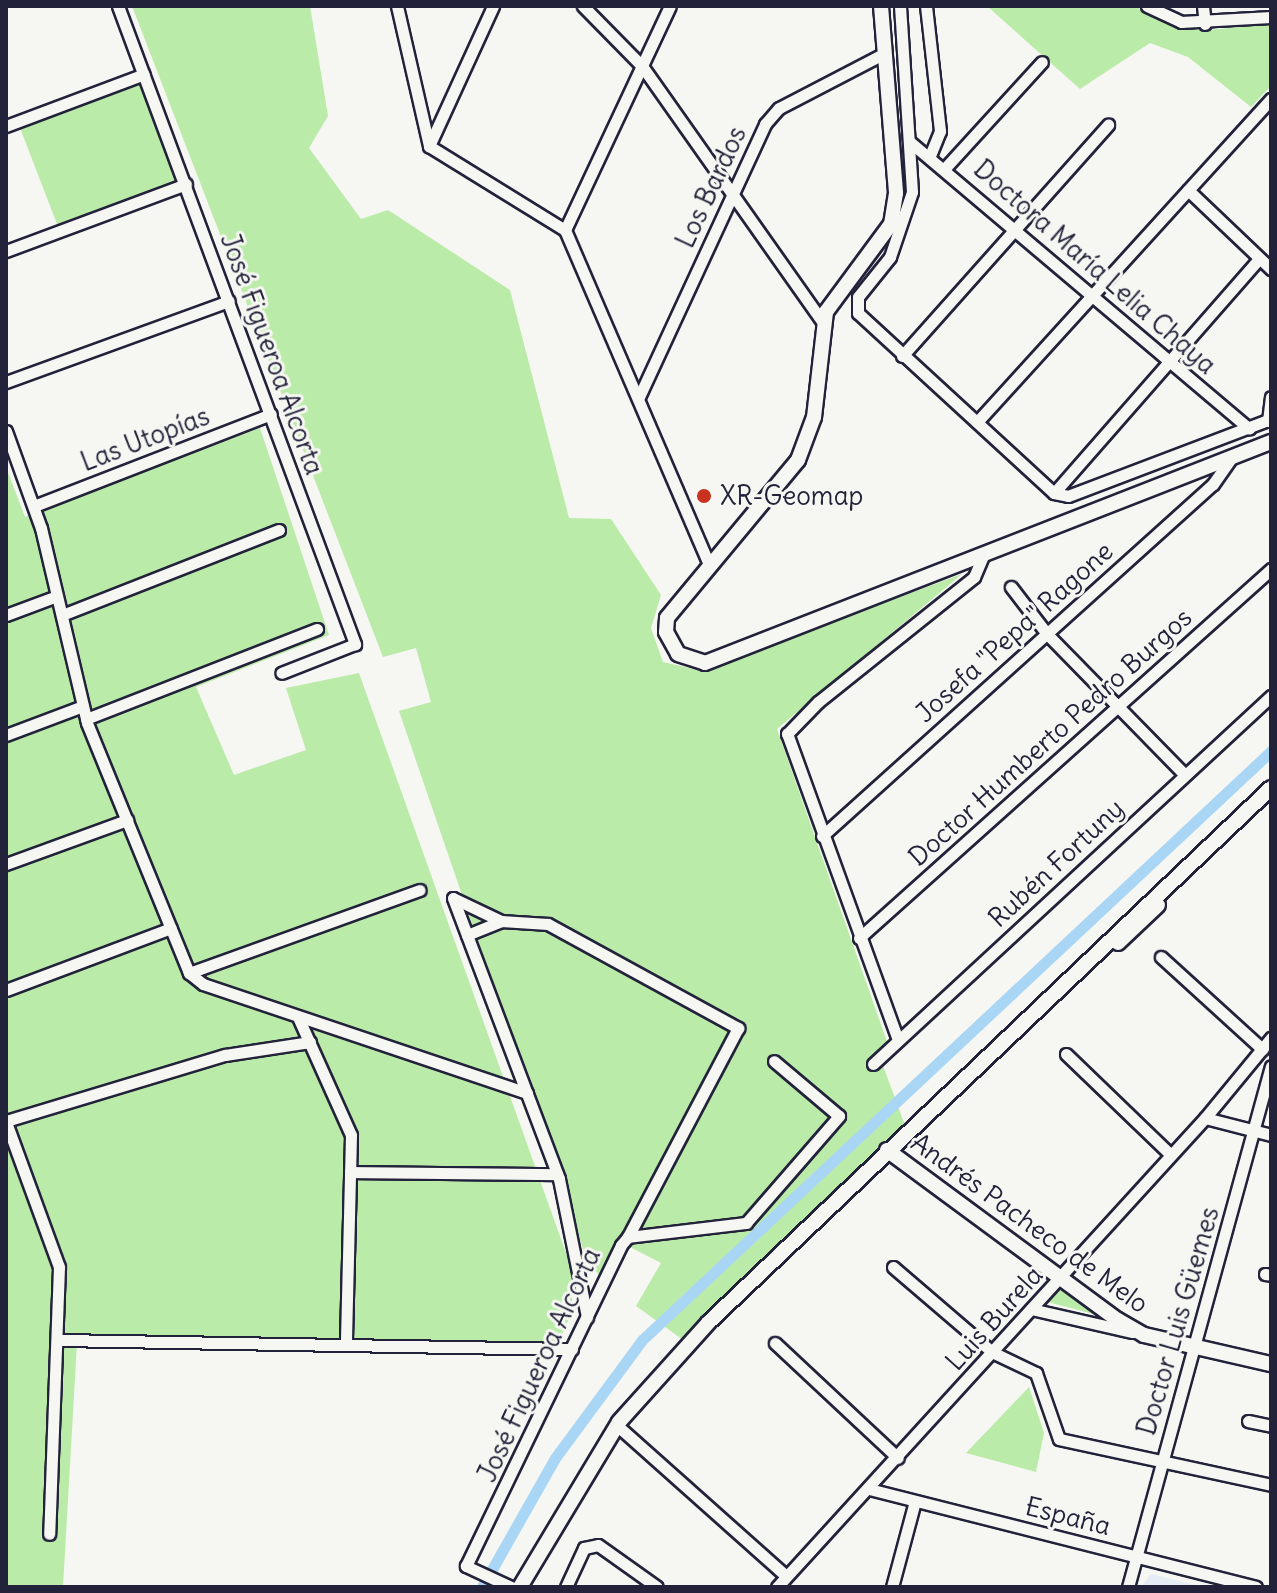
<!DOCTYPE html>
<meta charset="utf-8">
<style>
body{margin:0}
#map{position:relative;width:1277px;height:1593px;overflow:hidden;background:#f6f6f2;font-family:Delius,sans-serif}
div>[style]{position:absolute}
.built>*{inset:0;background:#e5ecf4}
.green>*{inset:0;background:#bbeba9;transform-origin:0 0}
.canal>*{height:11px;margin:-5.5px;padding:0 5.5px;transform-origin:5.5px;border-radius:5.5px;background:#aad6f6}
.roads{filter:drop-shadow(2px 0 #22223b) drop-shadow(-2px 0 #22223b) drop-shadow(0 2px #22223b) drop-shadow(0 -2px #22223b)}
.minor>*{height:11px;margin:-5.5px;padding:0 5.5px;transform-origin:5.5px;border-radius:5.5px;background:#f6f6f2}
.major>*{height:14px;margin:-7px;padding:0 7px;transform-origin:7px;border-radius:7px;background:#f6f6f2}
.dots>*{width:22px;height:22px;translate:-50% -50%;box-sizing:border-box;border:4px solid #f6f6f2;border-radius:50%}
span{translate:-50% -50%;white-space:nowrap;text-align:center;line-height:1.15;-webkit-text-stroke:6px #f6f6f2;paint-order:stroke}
.street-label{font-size:26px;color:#22223b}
.poi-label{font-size:26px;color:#22223b}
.left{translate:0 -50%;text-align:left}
.frame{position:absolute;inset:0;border:8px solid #22223b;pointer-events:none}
</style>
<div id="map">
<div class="built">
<i style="clip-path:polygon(1151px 1574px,1203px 1587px,1141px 1587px)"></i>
</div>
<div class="green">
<i style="clip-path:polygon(132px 6px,310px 6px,328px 116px,309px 148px,361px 219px,388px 210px,510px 290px,569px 518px,611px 519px,661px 595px,651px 628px,663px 662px,702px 671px,962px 574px,777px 729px,890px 1050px,882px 1063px,906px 1128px,686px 1342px,636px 1306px,661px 1263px,630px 1247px,609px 1282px,589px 1266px,399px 711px,431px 702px,416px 648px,383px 657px)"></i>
<i style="clip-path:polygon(987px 6px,1135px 6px,1167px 24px,1208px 30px,1271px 24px,1271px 86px,1251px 107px,1188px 57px,1150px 43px,1080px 89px)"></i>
<i style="left:144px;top:74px;width:118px;height:135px;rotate:69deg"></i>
<i style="clip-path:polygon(260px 428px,329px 635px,196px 687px,234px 775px,306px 750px,286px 688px,359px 673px,572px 1270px,572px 1311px,554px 1354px,77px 1343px,63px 1587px,6px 1587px,6px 467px,25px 517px)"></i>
<i style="clip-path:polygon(1061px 1281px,1105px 1317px,1044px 1301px)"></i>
<i style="clip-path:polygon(1029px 1387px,1044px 1433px,1036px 1472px,966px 1453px)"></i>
</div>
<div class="canal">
<i style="left:482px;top:1587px;width:148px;rotate:-60.5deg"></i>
<i style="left:555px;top:1458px;width:147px;rotate:-53.6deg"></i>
<i style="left:642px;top:1340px;width:862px;rotate:-43.12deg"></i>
</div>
<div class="roads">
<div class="minor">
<i style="left:118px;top:6px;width:681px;rotate:69.62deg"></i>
<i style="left:355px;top:644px;width:79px;rotate:158.6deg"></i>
<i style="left:397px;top:6px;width:144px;rotate:77.1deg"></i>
<i style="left:429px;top:146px;width:160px;rotate:31.7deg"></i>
<i style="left:565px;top:230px;width:365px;rotate:66.7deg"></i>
<i style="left:583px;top:6px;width:84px;rotate:45.5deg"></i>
<i style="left:642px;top:66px;width:316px;rotate:54.8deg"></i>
<i style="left:900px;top:6px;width:186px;rotate:86.3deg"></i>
<i style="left:912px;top:192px;width:69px;rotate:108.7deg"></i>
<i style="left:890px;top:257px;width:51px;rotate:128.7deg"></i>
<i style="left:858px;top:297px;width:16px;rotate:90deg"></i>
<i style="left:858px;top:313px;width:266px;rotate:42.6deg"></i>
<i style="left:926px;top:6px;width:126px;rotate:83.6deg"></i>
<i style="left:940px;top:131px;width:27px;rotate:112deg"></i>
<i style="left:1147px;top:6px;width:38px;rotate:25deg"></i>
<i style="left:1181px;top:22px;width:90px;rotate:-3.2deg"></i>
<i style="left:1203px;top:6px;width:18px;rotate:84deg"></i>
<i style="left:6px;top:126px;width:147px;rotate:-20.6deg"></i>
<i style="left:910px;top:142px;width:444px;rotate:40.2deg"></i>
<i style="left:429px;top:146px;width:154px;rotate:-65.4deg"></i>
<i style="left:946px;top:167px;width:142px;rotate:-47.6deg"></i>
<i style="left:1188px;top:190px;width:115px;rotate:43.6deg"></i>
<i style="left:565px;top:230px;width:247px;rotate:-64.9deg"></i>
<i style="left:6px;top:251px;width:192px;rotate:-20.4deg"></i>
<i style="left:902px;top:356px;width:310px;rotate:-48.3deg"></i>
<i style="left:6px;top:382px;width:237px;rotate:-20deg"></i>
<i style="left:639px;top:397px;width:301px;rotate:-65.2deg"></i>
<i style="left:765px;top:124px;width:21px;rotate:-49deg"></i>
<i style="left:779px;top:108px;width:119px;rotate:-27.4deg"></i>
<i style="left:1268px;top:421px;width:24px;rotate:-83deg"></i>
<i style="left:977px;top:422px;width:437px;rotate:-47.7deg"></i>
<i style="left:6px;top:431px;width:103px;rotate:70.2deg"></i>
<i style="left:41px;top:528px;width:200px;rotate:76.7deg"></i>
<i style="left:87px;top:723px;width:270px;rotate:67.8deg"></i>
<i style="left:189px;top:973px;width:18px;rotate:38deg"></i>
<i style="left:203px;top:984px;width:342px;rotate:18.6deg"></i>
<i style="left:1054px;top:493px;width:311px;rotate:-48.8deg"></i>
<i style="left:1054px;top:493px;width:14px;rotate:12deg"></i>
<i style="left:1068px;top:496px;width:217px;rotate:-20.8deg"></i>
<i style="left:34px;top:506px;width:254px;rotate:-21.2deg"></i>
<i style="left:1011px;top:587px;width:59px;rotate:52.5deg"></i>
<i style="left:1047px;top:634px;width:196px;rotate:45.6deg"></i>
<i style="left:6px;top:615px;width:54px;rotate:-20.4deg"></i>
<i style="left:62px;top:615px;width:233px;rotate:-21.4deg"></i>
<i style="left:86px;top:719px;width:248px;rotate:-21.3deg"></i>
<i style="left:6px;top:735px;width:82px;rotate:-20.6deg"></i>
<i style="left:822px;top:836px;width:526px;rotate:-42deg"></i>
<i style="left:1213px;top:484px;width:32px;rotate:-55deg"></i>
<i style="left:6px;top:864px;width:129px;rotate:-20deg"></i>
<i style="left:501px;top:921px;width:53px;rotate:-154.4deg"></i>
<i style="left:453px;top:898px;width:300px;rotate:69.3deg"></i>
<i style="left:559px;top:1179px;width:141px;rotate:78.5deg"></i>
<i style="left:467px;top:935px;width:37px;rotate:-22deg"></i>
<i style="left:501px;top:921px;width:47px;rotate:3.7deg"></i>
<i style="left:548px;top:924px;width:217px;rotate:28.7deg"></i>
<i style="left:738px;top:1028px;width:236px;rotate:117.8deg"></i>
<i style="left:859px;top:938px;width:553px;rotate:-41.85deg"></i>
<i style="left:1161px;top:957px;width:137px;rotate:42.3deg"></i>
<i style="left:189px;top:973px;width:245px;rotate:-19.8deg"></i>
<i style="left:6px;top:990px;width:176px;rotate:-20.6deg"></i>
<i style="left:298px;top:1017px;width:129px;rotate:65.8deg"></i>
<i style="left:351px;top:1135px;width:208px;rotate:91.4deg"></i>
<i style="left:898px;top:1040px;width:326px;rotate:-109.9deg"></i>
<i style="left:787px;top:734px;width:45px;rotate:-45.9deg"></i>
<i style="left:818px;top:702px;width:200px;rotate:-38.7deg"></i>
<i style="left:974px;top:577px;width:23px;rotate:-67deg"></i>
<i style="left:1066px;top:1054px;width:144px;rotate:43.9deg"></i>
<i style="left:873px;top:1064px;width:542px;rotate:-42.76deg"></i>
<i style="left:1205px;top:1118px;width:68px;rotate:14.4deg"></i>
<i style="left:6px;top:1121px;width:229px;rotate:-16.8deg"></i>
<i style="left:225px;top:1055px;width:86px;rotate:-8.7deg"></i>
<i style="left:6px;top:1122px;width:154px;rotate:69.9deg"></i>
<i style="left:59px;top:1267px;width:267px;rotate:92.1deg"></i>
<i style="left:350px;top:1172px;width:207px;rotate:0.6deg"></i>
<i style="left:893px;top:1267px;width:130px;rotate:40.6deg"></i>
<i style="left:992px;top:1352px;width:49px;rotate:25.5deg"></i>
<i style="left:1036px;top:1373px;width:70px;rotate:70.8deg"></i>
<i style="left:1059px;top:1439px;width:217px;rotate:12.2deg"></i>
<i style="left:1265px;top:1274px;width:6px;rotate:9deg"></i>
<i style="left:1031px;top:1309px;width:104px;rotate:12.8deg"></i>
<i style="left:59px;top:1340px;width:513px;rotate:1.01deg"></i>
<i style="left:775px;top:1343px;width:168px;rotate:43.1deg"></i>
<i style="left:1248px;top:1421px;width:24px;rotate:12deg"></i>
<i style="left:620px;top:1428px;width:222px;rotate:41.7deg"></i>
<i style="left:869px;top:1489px;width:399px;rotate:14.2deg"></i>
<i style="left:511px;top:1587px;width:50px;rotate:-155deg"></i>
<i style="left:466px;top:1566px;width:356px;rotate:-64.2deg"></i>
<i style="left:621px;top:1245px;width:11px;rotate:-49deg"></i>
<i style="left:628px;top:1237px;width:119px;rotate:-6.8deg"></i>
<i style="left:746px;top:1223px;width:142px;rotate:-49deg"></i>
<i style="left:839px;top:1116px;width:85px;rotate:-139.8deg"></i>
<i style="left:566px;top:1587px;width:43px;rotate:-65.2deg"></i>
<i style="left:584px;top:1548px;width:14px;rotate:-12deg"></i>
<i style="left:598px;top:1545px;width:72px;rotate:35.4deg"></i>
<i style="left:777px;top:1587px;width:635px;rotate:-47.62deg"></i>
<i style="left:1205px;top:1118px;width:104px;rotate:-50.5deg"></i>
<i style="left:892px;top:1587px;width:89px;rotate:-75deg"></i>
<i style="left:1128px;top:1587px;width:540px;rotate:-74.65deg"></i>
</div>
<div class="major">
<i style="left:881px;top:6px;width:188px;rotate:85.4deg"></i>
<i style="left:896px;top:193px;width:31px;rotate:99deg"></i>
<i style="left:891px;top:224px;width:109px;rotate:126.5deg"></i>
<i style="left:826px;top:312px;width:106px;rotate:96.5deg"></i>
<i style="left:814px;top:417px;width:46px;rotate:110.4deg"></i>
<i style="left:798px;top:460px;width:205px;rotate:129.7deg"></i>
<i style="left:667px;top:618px;width:14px;rotate:94deg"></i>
<i style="left:666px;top:632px;width:25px;rotate:61deg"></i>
<i style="left:678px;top:654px;width:28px;rotate:18deg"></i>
<i style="left:705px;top:663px;width:608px;rotate:-21.33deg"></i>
<i style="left:1118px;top:943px;width:55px;rotate:-43.5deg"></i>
<i style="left:887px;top:1150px;width:287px;rotate:36.4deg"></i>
<i style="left:1118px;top:1320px;width:30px;rotate:30deg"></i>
<i style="left:1144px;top:1335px;width:130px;rotate:12.9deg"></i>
<i style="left:520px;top:1587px;width:192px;rotate:-59deg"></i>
<i style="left:619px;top:1422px;width:135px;rotate:-48deg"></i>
<i style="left:709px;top:1322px;width:775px;rotate:-43.54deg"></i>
</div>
</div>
<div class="dots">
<i style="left:704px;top:496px;background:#c8321e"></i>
</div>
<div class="street-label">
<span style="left:711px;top:187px;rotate:-65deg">Los Bardos</span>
<span style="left:1095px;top:267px;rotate:41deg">Doctora María Lelia Chaya</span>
<span style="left:272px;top:354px;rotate:70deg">José Figueroa Alcorta</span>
<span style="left:145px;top:439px;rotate:-21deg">Las Utopías</span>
<span style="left:1014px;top:632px;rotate:-42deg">Josefa "Pepa" Ragone</span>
<span style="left:1050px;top:737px;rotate:-42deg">Doctor Humberto Pedro Burgos</span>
<span style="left:1056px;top:863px;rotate:-43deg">Rubén Fortuny</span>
<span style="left:1030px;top:1223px;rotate:36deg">Andrés Pacheco de Melo</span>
<span style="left:994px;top:1318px;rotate:-48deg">Luis Burela</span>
<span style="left:1178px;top:1321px;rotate:-74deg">Doctor Luis Güemes</span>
<span style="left:539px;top:1365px;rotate:-65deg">José Figueroa Alcorta</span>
<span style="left:1068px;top:1516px;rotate:14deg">España</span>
</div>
<div class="poi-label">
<span class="left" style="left:720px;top:496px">XR-Geomap</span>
</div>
<div class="frame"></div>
</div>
